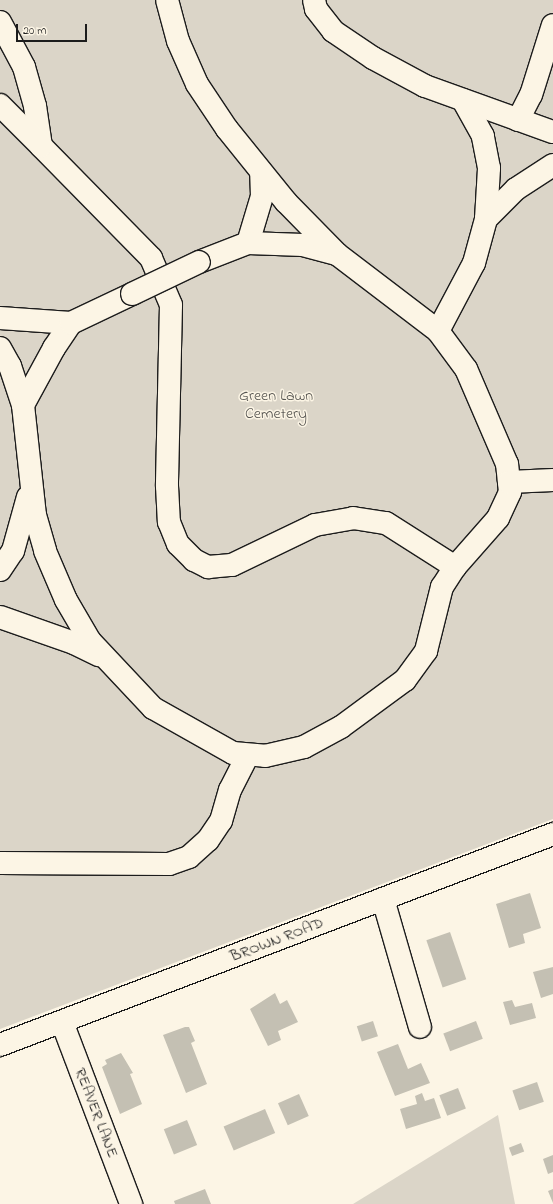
<!DOCTYPE html>
<style>
body{margin:0}
#map{position:relative;width:553px;height:1204px;overflow:hidden;background:#fcf5e5;font-family:"Indie Flower",sans-serif}
div>[style]{position:absolute}
.green>*{inset:0;background:#dbd5c8}
.building>*{inset:0;background:#c4c0b3;transform-origin:0 0}
.roads{filter:drop-shadow(1px 0 #1c1c1c) drop-shadow(-1px 0 #1c1c1c) drop-shadow(0 1px #1c1c1c) drop-shadow(0 -1px #1c1c1c)}
.minor>*{height:22px;margin:-11px;padding:0 11px;transform-origin:11px;border-radius:11px;background:#fcf5e5}
.major>*{height:22px;margin:-11px;padding:0 11px;transform-origin:11px;border-radius:11px;background:#fcf5e5}
.bridges{filter:drop-shadow(1px 0 #1c1c1c) drop-shadow(-1px 0 #1c1c1c) drop-shadow(0 1px #1c1c1c) drop-shadow(0 -1px #1c1c1c)}
.minor-bridge>*{height:22px;margin:-11px;padding:0 11px;transform-origin:11px;border-radius:11px;background:#fcf5e5}
span{translate:-50% -50%;white-space:nowrap;text-align:center;line-height:1.15;-webkit-text-stroke:3px #fcf5e5;paint-order:stroke}
.park-label{font-size:16px;color:#555450}
.street-label{font-size:16px;color:#1c1c1c}
.scale{position:absolute;left:16px;top:24px;width:71px;height:18px;box-sizing:border-box;border:2px solid #1c1c1c;border-top:0;padding-left:5px;font-size:12px;line-height:14px;white-space:nowrap;color:#1c1c1c;-webkit-text-stroke:3px #fcf5e5;paint-order:stroke}
</style>
<div id="map">
<div class="green">
<i style="clip-path:polygon(0 0,553px 0,553px 819px,0 1029px)"></i>
<i style="clip-path:polygon(498px 1115px,515px 1204px,353px 1204px)"></i>
</div>
<div class="building">
<i style="clip-path:polygon(530px 893px,541px 928px,523px 934px,525px 943px,509px 948px,496px 904px)"></i>
<i style="left:450px;top:932px;width:50px;height:25px;rotate:71deg"></i>
<i style="clip-path:polygon(553px 967px,553px 994px,541px 998px,533px 972px)"></i>
<i style="clip-path:polygon(275px 993px,280px 1004px,287px 1000px,298px 1022px,278px 1031px,281px 1040px,268px 1046px,250px 1009px)"></i>
<i style="clip-path:polygon(512px 1000px,515px 1007px,532px 1003px,536px 1018px,510px 1025px,503px 1002px)"></i>
<i style="left:373px;top:1021px;width:16px;height:17px;rotate:72deg"></i>
<i style="left:476px;top:1021px;width:19px;height:35px;rotate:69deg"></i>
<i style="clip-path:polygon(185px 1027px,189px 1027px,195px 1041px,191px 1043px,207px 1084px,186px 1093px,163px 1035px)"></i>
<i style="clip-path:polygon(398px 1044px,408px 1069px,421px 1063px,430px 1083px,395px 1096px,377px 1052px)"></i>
<i style="clip-path:polygon(121px 1053px,133px 1073px,130px 1074px,142px 1104px,120px 1114px,102px 1067px,107px 1064px,105px 1060px)"></i>
<i style="left:537px;top:1082px;width:21px;height:26px;rotate:71deg"></i>
<i style="left:458px;top:1088px;width:22px;height:20px;rotate:69deg"></i>
<i style="clip-path:polygon(422px 1093px,425px 1101px,434px 1098px,441px 1118px,406px 1129px,400px 1109px,417px 1104px,415px 1096px)"></i>
<i style="left:299px;top:1094px;width:24px;height:23px;rotate:66deg"></i>
<i style="left:265px;top:1109px;width:26px;height:45px;rotate:67deg"></i>
<i style="left:187px;top:1120px;width:27px;height:25px;rotate:68deg"></i>
<i style="left:521px;top:1143px;width:9px;height:13px;rotate:69deg"></i>
<i style="clip-path:polygon(553px 1155px,553px 1172px,548px 1174px,543px 1159px)"></i>
<i style="clip-path:polygon(205px 1189px,211px 1204px,175px 1204px,174px 1201px)"></i>
<i style="clip-path:polygon(553px 1189px,553px 1203px,548px 1191px)"></i>
</div>
<div class="roads">
<div class="minor">
<i style="left:314px;top:0;width:9px;rotate:77deg"></i>
<i style="left:316px;top:9px;width:28px;rotate:52deg"></i>
<i style="left:333px;top:31px;width:48px;rotate:34deg"></i>
<i style="left:373px;top:58px;width:59px;rotate:28.3deg"></i>
<i style="left:425px;top:86px;width:136px;rotate:19.8deg"></i>
<i style="left:0;top:22px;width:51px;rotate:61.9deg"></i>
<i style="left:24px;top:67px;width:41px;rotate:74.2deg"></i>
<i style="left:35px;top:106px;width:40px;rotate:81.5deg"></i>
<i style="left:41px;top:146px;width:157px;rotate:45.5deg"></i>
<i style="left:151px;top:258px;width:51px;rotate:66.9deg"></i>
<i style="left:171px;top:305px;width:181px;rotate:91.3deg"></i>
<i style="left:167px;top:486px;width:36px;rotate:87deg"></i>
<i style="left:169px;top:522px;width:24px;rotate:68deg"></i>
<i style="left:178px;top:544px;width:23px;rotate:45deg"></i>
<i style="left:194px;top:560px;width:16px;rotate:27deg"></i>
<i style="left:208px;top:567px;width:24px;rotate:-5deg"></i>
<i style="left:232px;top:565px;width:92px;rotate:-25.7deg"></i>
<i style="left:315px;top:525px;width:39px;rotate:-10deg"></i>
<i style="left:353px;top:518px;width:33px;rotate:9deg"></i>
<i style="left:386px;top:523px;width:82px;rotate:32.5deg"></i>
<i style="left:0;top:105px;width:58px;rotate:45deg"></i>
<i style="left:518px;top:120px;width:28px;rotate:-63deg"></i>
<i style="left:531px;top:95px;width:73px;rotate:-72.6deg"></i>
<i style="left:486px;top:219px;width:42px;rotate:-45deg"></i>
<i style="left:516px;top:189px;width:44px;rotate:-33deg"></i>
<i style="left:248px;top:243px;width:49px;rotate:-73.4deg"></i>
<i style="left:262px;top:196px;width:24px;rotate:-92deg"></i>
<i style="left:199px;top:262px;width:53px;rotate:-21.2deg"></i>
<i style="left:248px;top:243px;width:55px;rotate:2.1deg"></i>
<i style="left:303px;top:245px;width:35px;rotate:15deg"></i>
<i style="left:0;top:318px;width:71px;rotate:4deg"></i>
<i style="left:438px;top:331px;width:77px;rotate:-62.1deg"></i>
<i style="left:474px;top:263px;width:46px;rotate:-74.7deg"></i>
<i style="left:486px;top:219px;width:51px;rotate:-86.6deg"></i>
<i style="left:489px;top:168px;width:33px;rotate:-101deg"></i>
<i style="left:483px;top:136px;width:41px;rotate:-119.1deg"></i>
<i style="left:0;top:348px;width:21px;rotate:61deg"></i>
<i style="left:10px;top:366px;width:41px;rotate:71.6deg"></i>
<i style="left:23px;top:405px;width:111px;rotate:83.8deg"></i>
<i style="left:35px;top:515px;width:37px;rotate:74deg"></i>
<i style="left:45px;top:551px;width:53px;rotate:66.8deg"></i>
<i style="left:66px;top:600px;width:48px;rotate:59.7deg"></i>
<i style="left:90px;top:641px;width:92px;rotate:46.8deg"></i>
<i style="left:153px;top:708px;width:92px;rotate:29.4deg"></i>
<i style="left:233px;top:753px;width:32px;rotate:5deg"></i>
<i style="left:265px;top:756px;width:40px;rotate:-13deg"></i>
<i style="left:304px;top:747px;width:42px;rotate:-28.4deg"></i>
<i style="left:341px;top:727px;width:79px;rotate:-36.3deg"></i>
<i style="left:405px;top:680px;width:36px;rotate:-54deg"></i>
<i style="left:426px;top:651px;width:66px;rotate:-76deg"></i>
<i style="left:442px;top:587px;width:24px;rotate:-57deg"></i>
<i style="left:455px;top:567px;width:65px;rotate:-48.7deg"></i>
<i style="left:498px;top:518px;width:29px;rotate:-65deg"></i>
<i style="left:510px;top:492px;width:28px;rotate:-96deg"></i>
<i style="left:507px;top:464px;width:103px;rotate:-113.3deg"></i>
<i style="left:466px;top:369px;width:47px;rotate:-126.4deg"></i>
<i style="left:438px;top:331px;width:127px;rotate:-142.7deg"></i>
<i style="left:337px;top:254px;width:73px;rotate:-134.4deg"></i>
<i style="left:286px;top:202px;width:94px;rotate:-128.9deg"></i>
<i style="left:227px;top:129px;width:54px;rotate:-123.7deg"></i>
<i style="left:197px;top:84px;width:47px;rotate:-113.8deg"></i>
<i style="left:178px;top:41px;width:42px;rotate:-105deg"></i>
<i style="left:23px;top:405px;width:65px;rotate:-61.5deg"></i>
<i style="left:54px;top:348px;width:30px;rotate:-56deg"></i>
<i style="left:71px;top:323px;width:68px;rotate:-25.4deg"></i>
<i style="left:509px;top:482px;width:44px;rotate:-2.6deg"></i>
<i style="left:0;top:570px;width:23px;rotate:-56deg"></i>
<i style="left:13px;top:551px;width:56px;rotate:-74.5deg"></i>
<i style="left:0;top:617px;width:78px;rotate:19.4deg"></i>
<i style="left:74px;top:643px;width:28px;rotate:26deg"></i>
<i style="left:0;top:863px;width:169px;rotate:0.3deg"></i>
<i style="left:169px;top:864px;width:21px;rotate:-19deg"></i>
<i style="left:189px;top:857px;width:25px;rotate:-42deg"></i>
<i style="left:208px;top:840px;width:23px;rotate:-56deg"></i>
<i style="left:221px;top:821px;width:32px;rotate:-74deg"></i>
<i style="left:230px;top:790px;width:39px;rotate:-63deg"></i>
<i style="left:383px;top:899px;width:133px;rotate:73.9deg"></i>
<i style="left:62px;top:1022px;width:195px;rotate:69.2deg"></i>
</div>
<div class="major">
<i style="left:0;top:1045px;width:592px;rotate:-20.88deg"></i>
</div>
</div>
<div class="bridges">
<div class="minor-bridge">
<i style="left:132px;top:294px;width:74px;rotate:-25.5deg"></i>
</div>
</div>
<div class="park-label">
<span style="left:276px;top:405px">Green Lawn<br>Cemetery</span>
</div>
<div class="street-label">
<span style="left:277px;top:940px;rotate:-21deg">BROWN ROAD</span>
<span style="left:96px;top:1113px;rotate:69deg">REAVER LANE</span>
</div>
<div class="scale">20 m</div>
</div>
